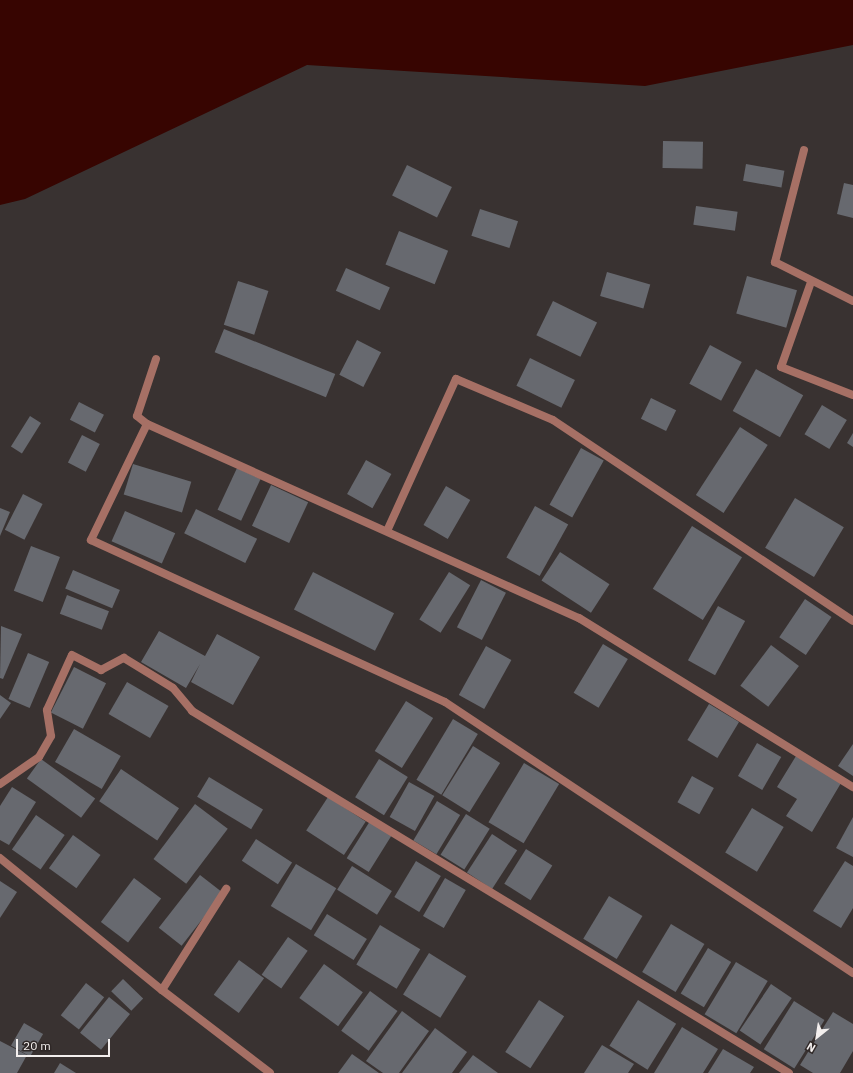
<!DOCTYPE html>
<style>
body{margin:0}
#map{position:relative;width:853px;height:1073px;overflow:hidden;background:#393231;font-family:"IBM Plex Sans",sans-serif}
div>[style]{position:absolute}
.water>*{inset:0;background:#370501}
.building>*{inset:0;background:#67696f;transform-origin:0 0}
.minor>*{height:8px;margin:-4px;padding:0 4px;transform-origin:4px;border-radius:4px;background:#a67065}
span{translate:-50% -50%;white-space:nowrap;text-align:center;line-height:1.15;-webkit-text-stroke:3.5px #2f2827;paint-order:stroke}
.north{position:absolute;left:797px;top:1017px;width:40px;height:40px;-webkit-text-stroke:3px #2f2827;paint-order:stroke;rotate:210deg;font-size:11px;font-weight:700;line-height:16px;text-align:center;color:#f3efee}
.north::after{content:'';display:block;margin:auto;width:14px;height:18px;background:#f3efee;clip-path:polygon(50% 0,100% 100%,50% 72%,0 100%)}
.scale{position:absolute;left:16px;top:1039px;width:94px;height:18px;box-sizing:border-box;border:2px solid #f3efee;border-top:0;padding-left:5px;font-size:12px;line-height:14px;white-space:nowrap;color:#f3efee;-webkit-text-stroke:3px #2f2827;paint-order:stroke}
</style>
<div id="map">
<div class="water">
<i style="clip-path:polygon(0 0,853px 0,853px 45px,645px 86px,307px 65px,25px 199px,0 205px)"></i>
</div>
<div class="building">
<i style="left:663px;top:141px;width:40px;height:27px;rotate:1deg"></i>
<i style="left:746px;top:164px;width:39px;height:17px;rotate:10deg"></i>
<i style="left:407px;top:165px;width:50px;height:34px;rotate:26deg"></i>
<i style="clip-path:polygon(844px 183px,853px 185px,853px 218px,837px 214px)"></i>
<i style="left:696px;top:206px;width:42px;height:19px;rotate:8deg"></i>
<i style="left:480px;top:209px;width:40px;height:28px;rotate:18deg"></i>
<i style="left:399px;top:231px;width:53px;height:36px;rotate:22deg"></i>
<i style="left:346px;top:268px;width:48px;height:25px;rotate:24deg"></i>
<i style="left:607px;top:272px;width:45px;height:25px;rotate:16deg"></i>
<i style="left:747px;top:276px;width:52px;height:39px;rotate:16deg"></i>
<i style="left:238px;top:281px;width:32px;height:46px;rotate:18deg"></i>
<i style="left:553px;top:301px;width:49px;height:38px;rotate:26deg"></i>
<i style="left:224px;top:329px;width:120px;height:25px;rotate:22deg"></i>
<i style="left:357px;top:340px;width:27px;height:39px;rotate:27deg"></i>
<i style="left:710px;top:345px;width:36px;height:44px;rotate:28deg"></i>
<i style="left:530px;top:358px;width:50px;height:31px;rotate:26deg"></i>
<i style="left:756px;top:369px;width:54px;height:48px;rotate:29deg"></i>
<i style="left:651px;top:398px;width:28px;height:23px;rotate:26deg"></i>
<i style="left:79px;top:402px;width:28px;height:20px;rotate:27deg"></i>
<i style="left:822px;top:405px;width:29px;height:34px;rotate:31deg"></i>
<i style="left:30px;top:416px;width:13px;height:36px;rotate:32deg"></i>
<i style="left:740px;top:427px;width:33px;height:81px;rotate:33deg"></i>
<i style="clip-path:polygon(853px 433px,853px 447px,847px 443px)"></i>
<i style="left:82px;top:435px;width:20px;height:31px;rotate:27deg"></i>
<i style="left:581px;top:448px;width:26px;height:65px;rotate:29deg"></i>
<i style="left:366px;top:460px;width:29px;height:39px;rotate:29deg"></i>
<i style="left:133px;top:464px;width:61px;height:32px;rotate:17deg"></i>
<i style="left:237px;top:468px;width:26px;height:46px;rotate:25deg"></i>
<i style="left:271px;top:485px;width:41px;height:45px;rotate:25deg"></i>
<i style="left:446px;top:486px;width:28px;height:45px;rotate:30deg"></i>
<i style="left:23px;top:494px;width:22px;height:40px;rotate:27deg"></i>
<i style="left:795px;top:498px;width:57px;height:58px;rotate:31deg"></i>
<i style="left:535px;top:506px;width:38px;height:59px;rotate:29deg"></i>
<i style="clip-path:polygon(0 508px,10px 512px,0 536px)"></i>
<i style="left:196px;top:509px;width:68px;height:27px;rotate:26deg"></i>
<i style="left:125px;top:511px;width:55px;height:33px;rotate:24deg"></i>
<i style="left:692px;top:526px;width:59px;height:74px;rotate:32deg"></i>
<i style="left:31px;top:546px;width:31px;height:48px;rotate:21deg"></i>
<i style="left:560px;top:552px;width:59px;height:34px;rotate:33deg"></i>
<i style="left:73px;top:570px;width:51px;height:20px;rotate:23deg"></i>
<i style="left:313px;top:572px;width:91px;height:42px;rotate:27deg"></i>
<i style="left:449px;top:572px;width:25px;height:56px;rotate:32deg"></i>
<i style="left:481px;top:580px;width:28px;height:53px;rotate:27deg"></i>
<i style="left:67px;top:595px;width:45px;height:20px;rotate:21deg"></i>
<i style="left:805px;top:599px;width:32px;height:46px;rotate:34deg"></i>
<i style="left:718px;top:606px;width:31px;height:62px;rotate:29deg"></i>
<i style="clip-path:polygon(1px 626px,22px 634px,3px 679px,0 678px)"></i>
<i style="clip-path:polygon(159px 631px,205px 656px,217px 634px,260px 657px,233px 705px,191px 682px,200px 664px,186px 688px,141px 662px)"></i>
<i style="left:603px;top:644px;width:29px;height:57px;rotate:31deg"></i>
<i style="left:771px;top:645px;width:35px;height:51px;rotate:37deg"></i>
<i style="left:486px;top:646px;width:29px;height:56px;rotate:29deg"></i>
<i style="left:28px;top:653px;width:23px;height:50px;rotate:23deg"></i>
<i style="left:74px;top:667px;width:36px;height:51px;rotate:27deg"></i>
<i style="left:127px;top:682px;width:48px;height:37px;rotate:30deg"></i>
<i style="clip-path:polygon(0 695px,11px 703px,0 719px)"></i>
<i style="left:406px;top:701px;width:32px;height:59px;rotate:32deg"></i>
<i style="left:709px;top:704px;width:35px;height:42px;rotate:31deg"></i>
<i style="left:453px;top:719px;width:29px;height:71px;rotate:31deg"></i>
<i style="left:74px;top:729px;width:54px;height:38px;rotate:30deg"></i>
<i style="left:757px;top:743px;width:28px;height:38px;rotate:30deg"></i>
<i style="clip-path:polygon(853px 744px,853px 776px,838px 766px)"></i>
<i style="left:473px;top:746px;width:32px;height:58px;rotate:32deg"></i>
<i style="clip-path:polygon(796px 756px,841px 783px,812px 832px,786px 816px,797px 799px,777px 787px)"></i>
<i style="left:41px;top:759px;width:67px;height:24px;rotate:36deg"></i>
<i style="left:379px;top:759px;width:34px;height:45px;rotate:32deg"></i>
<i style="left:524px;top:763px;width:41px;height:69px;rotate:31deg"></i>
<i style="left:121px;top:769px;width:70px;height:39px;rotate:34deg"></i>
<i style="left:692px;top:776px;width:25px;height:30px;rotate:29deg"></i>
<i style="left:209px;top:777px;width:63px;height:23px;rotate:31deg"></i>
<i style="left:409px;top:782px;width:29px;height:40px;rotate:29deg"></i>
<i style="clip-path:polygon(12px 787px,36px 802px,9px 845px,0 840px,0 806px)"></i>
<i style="left:328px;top:797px;width:45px;height:40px;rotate:33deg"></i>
<i style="left:437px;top:801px;width:27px;height:46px;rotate:31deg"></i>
<i style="left:195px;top:804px;width:41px;height:69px;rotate:37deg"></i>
<i style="left:752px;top:808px;width:37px;height:52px;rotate:31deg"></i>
<i style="left:466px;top:814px;width:28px;height:48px;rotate:32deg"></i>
<i style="left:36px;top:815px;width:35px;height:42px;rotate:35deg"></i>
<i style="clip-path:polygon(853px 817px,853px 857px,836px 848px)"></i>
<i style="left:370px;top:821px;width:26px;height:44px;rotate:32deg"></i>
<i style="left:492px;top:834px;width:30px;height:46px;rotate:33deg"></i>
<i style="left:73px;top:835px;width:34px;height:41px;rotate:36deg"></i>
<i style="left:256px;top:839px;width:43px;height:26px;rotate:33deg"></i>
<i style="left:526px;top:849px;width:31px;height:41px;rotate:32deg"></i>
<i style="left:416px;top:861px;width:29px;height:42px;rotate:31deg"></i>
<i style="clip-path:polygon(845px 861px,853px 866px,853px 908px,841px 928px,813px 911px)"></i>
<i style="left:296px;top:864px;width:47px;height:49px;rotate:31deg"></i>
<i style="left:352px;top:866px;width:47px;height:28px;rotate:32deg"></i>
<i style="left:200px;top:875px;width:29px;height:67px;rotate:38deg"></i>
<i style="left:134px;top:878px;width:34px;height:55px;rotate:37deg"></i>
<i style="left:445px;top:878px;width:24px;height:44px;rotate:30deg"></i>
<i style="clip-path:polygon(0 881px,17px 892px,0 918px)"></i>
<i style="left:609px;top:896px;width:39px;height:50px;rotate:31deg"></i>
<i style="left:327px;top:914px;width:47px;height:25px;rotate:32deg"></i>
<i style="left:671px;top:924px;width:39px;height:56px;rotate:31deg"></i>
<i style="left:380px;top:925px;width:47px;height:46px;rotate:31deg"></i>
<i style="left:288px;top:937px;width:24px;height:46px;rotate:35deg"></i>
<i style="left:708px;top:948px;width:27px;height:53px;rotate:31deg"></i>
<i style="left:429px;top:953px;width:44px;height:49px;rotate:32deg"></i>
<i style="left:239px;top:960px;width:31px;height:43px;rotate:36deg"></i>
<i style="left:736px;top:962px;width:37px;height:61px;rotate:31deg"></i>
<i style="left:324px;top:964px;width:48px;height:42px;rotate:36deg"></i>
<i style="left:123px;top:979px;width:28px;height:17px;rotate:44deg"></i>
<i style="left:86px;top:983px;width:23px;height:41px;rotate:38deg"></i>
<i style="left:771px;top:984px;width:25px;height:56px;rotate:34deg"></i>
<i style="left:370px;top:991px;width:34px;height:49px;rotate:36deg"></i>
<i style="left:109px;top:997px;width:27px;height:46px;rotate:39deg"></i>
<i style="left:539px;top:1000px;width:30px;height:62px;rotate:33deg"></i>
<i style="left:638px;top:1000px;width:45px;height:54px;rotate:32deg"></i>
<i style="left:794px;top:1001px;width:36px;height:57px;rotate:32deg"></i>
<i style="clip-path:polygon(402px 1011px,429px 1031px,399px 1073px,383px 1073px,366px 1061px)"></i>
<i style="clip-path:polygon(833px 1012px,853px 1024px,853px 1051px,840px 1073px,813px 1073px,800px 1065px)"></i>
<i style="left:24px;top:1023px;width:22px;height:26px;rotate:30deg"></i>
<i style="clip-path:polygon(682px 1027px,718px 1049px,703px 1073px,654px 1073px)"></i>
<i style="clip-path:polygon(435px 1028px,467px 1052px,452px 1073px,402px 1073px)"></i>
<i style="clip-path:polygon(0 1041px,27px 1055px,17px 1073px,0 1073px)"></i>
<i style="clip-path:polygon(602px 1045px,634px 1064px,628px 1073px,584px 1073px)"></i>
<i style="clip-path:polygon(723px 1049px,754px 1067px,750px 1073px,708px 1073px)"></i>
<i style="clip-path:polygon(352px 1054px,379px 1073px,338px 1073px)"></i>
<i style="clip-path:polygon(473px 1055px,498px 1073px,459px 1073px)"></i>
<i style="clip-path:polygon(60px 1063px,76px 1073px,54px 1073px)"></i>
</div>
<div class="minor">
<i style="left:804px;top:150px;width:116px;rotate:104.5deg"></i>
<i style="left:775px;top:262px;width:87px;rotate:26.6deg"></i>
<i style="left:811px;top:282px;width:90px;rotate:109.4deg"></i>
<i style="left:781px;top:367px;width:77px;rotate:21.3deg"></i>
<i style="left:156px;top:359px;width:60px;rotate:108.4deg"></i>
<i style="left:137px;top:416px;width:13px;rotate:39deg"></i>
<i style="left:147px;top:424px;width:474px;rotate:24.2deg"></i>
<i style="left:579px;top:618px;width:322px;rotate:31.7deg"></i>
<i style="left:147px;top:424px;width:129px;rotate:115.8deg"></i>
<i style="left:91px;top:540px;width:389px;rotate:24.6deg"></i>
<i style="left:445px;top:702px;width:490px;rotate:33.6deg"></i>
<i style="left:387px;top:531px;width:167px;rotate:-65.6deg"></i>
<i style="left:456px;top:379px;width:105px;rotate:22.9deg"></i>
<i style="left:553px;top:420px;width:361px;rotate:33.8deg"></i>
<i style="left:0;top:784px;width:47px;rotate:-34.7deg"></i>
<i style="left:39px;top:757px;width:24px;rotate:-60deg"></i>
<i style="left:51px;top:736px;width:26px;rotate:-99deg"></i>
<i style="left:47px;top:710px;width:60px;rotate:-65.6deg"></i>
<i style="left:72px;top:655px;width:33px;rotate:27deg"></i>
<i style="left:101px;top:670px;width:26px;rotate:-28deg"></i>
<i style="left:124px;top:658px;width:57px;rotate:31.5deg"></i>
<i style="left:173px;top:688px;width:30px;rotate:50deg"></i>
<i style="left:192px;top:711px;width:698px;rotate:31.23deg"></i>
<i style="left:0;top:858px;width:209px;rotate:39.2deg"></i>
<i style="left:162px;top:990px;width:136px;rotate:37.5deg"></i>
<i style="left:162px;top:990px;width:120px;rotate:-57.6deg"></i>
</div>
<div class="north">N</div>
<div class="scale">20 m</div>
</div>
